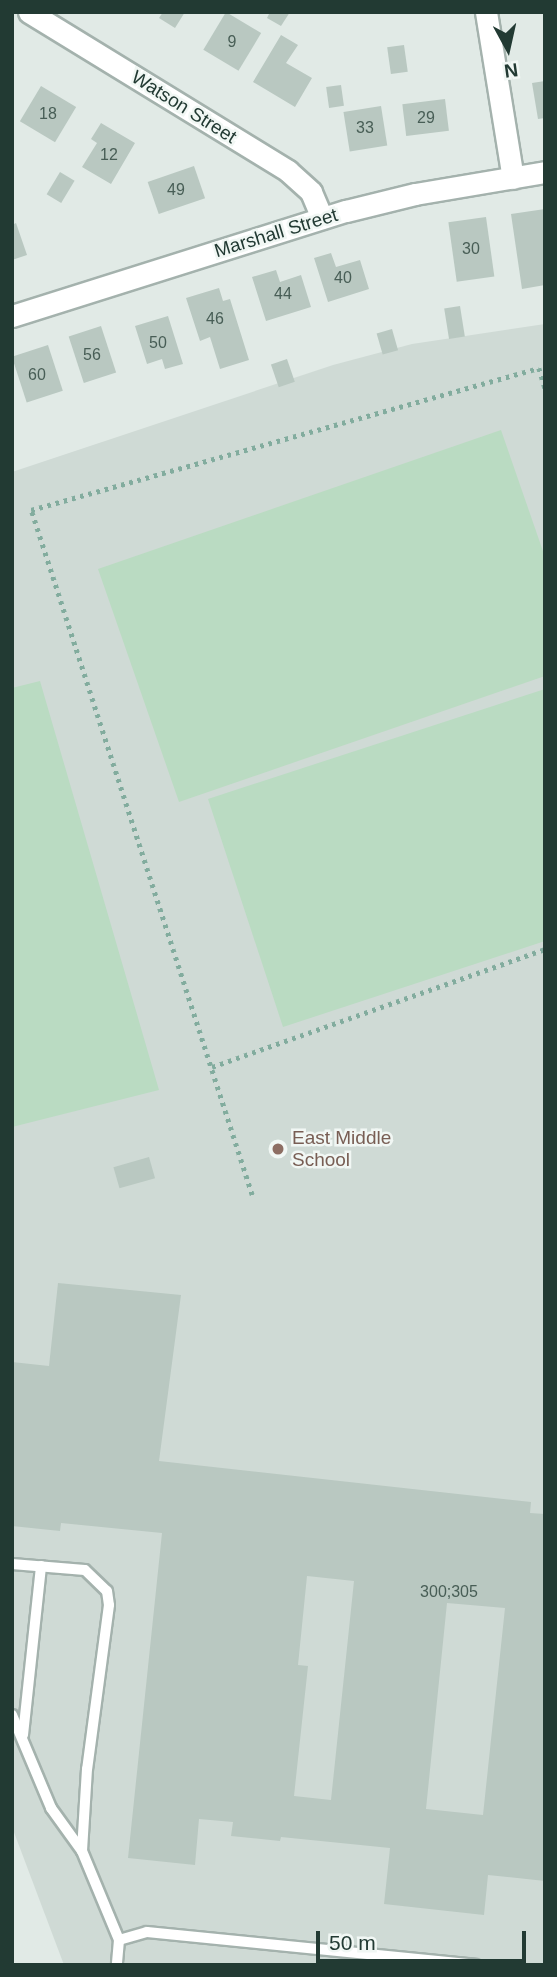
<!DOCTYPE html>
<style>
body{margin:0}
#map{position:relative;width:557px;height:1977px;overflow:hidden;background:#e1eae6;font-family:Helvetica,sans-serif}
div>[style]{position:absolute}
.built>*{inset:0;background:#cfdad5}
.green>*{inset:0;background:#badbc2}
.building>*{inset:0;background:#b9c8c1;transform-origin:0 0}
.path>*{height:4.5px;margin-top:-2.25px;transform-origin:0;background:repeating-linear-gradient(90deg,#82ac9e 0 3.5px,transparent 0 8.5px)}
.roads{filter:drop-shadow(2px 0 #a4b2ad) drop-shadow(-2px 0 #a4b2ad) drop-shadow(0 2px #a4b2ad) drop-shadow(0 -2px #a4b2ad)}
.service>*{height:10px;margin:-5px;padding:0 5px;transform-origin:5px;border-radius:5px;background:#fff}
.minor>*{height:21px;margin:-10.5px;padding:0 10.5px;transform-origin:10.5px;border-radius:10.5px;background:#fff}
.dots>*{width:19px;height:19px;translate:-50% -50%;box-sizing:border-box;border:4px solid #f1f7f4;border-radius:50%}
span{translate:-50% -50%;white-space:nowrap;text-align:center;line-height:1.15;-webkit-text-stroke:5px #f1f7f4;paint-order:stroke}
.number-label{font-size:16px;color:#485e56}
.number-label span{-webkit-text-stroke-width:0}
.street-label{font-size:19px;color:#223a33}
.education-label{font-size:19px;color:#785e54}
.left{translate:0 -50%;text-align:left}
.frame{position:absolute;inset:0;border:14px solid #223a33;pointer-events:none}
.north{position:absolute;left:473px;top:14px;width:70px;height:70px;-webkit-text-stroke:5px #f1f7f4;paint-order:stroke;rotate:172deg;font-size:19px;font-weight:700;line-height:28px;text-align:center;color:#223a33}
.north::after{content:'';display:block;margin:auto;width:24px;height:32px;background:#223a33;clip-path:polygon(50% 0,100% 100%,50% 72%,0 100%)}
.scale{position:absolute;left:316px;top:1931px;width:210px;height:32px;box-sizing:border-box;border:4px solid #223a33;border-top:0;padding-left:9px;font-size:21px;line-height:24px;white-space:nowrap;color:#223a33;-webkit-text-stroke:5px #f1f7f4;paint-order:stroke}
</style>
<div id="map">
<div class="built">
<i style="clip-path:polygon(545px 324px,545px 1965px,64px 1965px,12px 1827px,12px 472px,333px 365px,412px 344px)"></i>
</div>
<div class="green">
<i style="clip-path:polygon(501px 430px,545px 557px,545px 676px,179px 802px,98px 569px)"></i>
<i style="clip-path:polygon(40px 681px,159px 1090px,12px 1127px,12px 688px)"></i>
<i style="clip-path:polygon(545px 689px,545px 941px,283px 1027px,208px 799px)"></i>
</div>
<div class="building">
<i style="clip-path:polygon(163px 12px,185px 12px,175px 28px,159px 18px)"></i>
<i style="left:226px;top:12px;width:41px;height:44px;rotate:31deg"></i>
<i style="clip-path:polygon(270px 12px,290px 12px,281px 26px,267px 18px)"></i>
<i style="clip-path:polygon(281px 35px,298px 45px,286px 63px,312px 78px,295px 107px,253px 82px)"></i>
<i style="left:404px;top:45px;width:27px;height:17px;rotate:82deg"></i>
<i style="clip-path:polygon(545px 81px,545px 118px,538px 119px,532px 83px)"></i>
<i style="left:341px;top:85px;width:21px;height:15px;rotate:82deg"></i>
<i style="left:41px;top:86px;width:41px;height:41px;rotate:31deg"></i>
<i style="left:445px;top:99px;width:32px;height:43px;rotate:83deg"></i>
<i style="left:381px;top:106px;width:40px;height:38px;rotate:81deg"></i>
<i style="clip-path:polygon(101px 123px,135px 143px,111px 184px,82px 167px,97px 143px,91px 139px)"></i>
<i style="left:194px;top:166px;width:34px;height:49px;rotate:71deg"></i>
<i style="left:60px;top:172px;width:17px;height:26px;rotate:31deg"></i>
<i style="clip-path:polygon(545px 209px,545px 285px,522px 289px,511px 214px)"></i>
<i style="left:486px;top:217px;width:60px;height:38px;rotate:82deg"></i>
<i style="clip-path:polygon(16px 223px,27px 255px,12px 260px,12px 225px)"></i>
<i style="clip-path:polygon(331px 253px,336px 267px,360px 260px,369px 289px,328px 302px,314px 258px)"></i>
<i style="clip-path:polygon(276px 270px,280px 282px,301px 275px,311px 307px,266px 321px,252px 277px)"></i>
<i style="clip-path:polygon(219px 288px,223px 301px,230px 299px,249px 360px,220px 369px,210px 337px,200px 341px,186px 298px)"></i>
<i style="left:460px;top:306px;width:31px;height:16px;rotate:81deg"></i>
<i style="clip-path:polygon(168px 316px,183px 364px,165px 369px,162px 359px,147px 364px,135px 326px)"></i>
<i style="left:101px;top:326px;width:49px;height:34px;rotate:72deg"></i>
<i style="left:392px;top:329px;width:22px;height:16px;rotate:74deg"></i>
<i style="left:48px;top:345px;width:48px;height:38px;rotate:72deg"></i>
<i style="left:287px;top:359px;width:24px;height:17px;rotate:71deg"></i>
<i style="left:149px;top:1157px;width:22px;height:37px;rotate:74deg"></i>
<i style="clip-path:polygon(evenodd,58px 1283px,181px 1295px,159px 1461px,531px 1502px,530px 1513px,545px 1514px,545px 1881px,488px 1875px,484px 1915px,384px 1904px,390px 1848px,281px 1837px,280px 1841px,231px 1836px,233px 1822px,199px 1819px,195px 1865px,128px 1858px,162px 1533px,61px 1523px,60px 1531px,12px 1526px,12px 1362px,49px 1366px,58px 1283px,307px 1576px,354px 1581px,331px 1800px,294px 1796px,308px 1666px,298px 1665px,307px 1576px,58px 1283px,447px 1603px,505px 1608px,483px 1815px,426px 1809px,447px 1603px)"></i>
</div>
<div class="path">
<i style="left:212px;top:1067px;width:353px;rotate:-19.5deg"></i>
<i style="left:252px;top:1195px;width:720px;rotate:-107.88deg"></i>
<i style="left:31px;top:510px;width:527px;rotate:-15.62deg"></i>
<i style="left:539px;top:368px;width:21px;rotate:73deg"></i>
</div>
<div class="roads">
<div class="service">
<i style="left:12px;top:1564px;width:73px;rotate:4.7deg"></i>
<i style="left:85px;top:1570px;width:30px;rotate:44deg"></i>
<i style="left:107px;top:1591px;width:14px;rotate:82deg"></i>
<i style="left:109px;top:1605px;width:165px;rotate:97.6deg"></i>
<i style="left:87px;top:1769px;width:82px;rotate:93.5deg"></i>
<i style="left:12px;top:1715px;width:101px;rotate:67.2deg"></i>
<i style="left:51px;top:1808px;width:53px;rotate:54.2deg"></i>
<i style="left:82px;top:1851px;width:96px;rotate:67.4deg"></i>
<i style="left:119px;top:1940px;width:25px;rotate:95deg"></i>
<i style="left:23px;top:1735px;width:170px;rotate:-83.9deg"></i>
<i style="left:119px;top:1940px;width:29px;rotate:-16deg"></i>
<i style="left:147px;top:1932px;width:330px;rotate:5.7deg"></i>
</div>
<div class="minor">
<i style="left:29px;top:12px;width:304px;rotate:31.5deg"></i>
<i style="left:288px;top:171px;width:31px;rotate:42deg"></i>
<i style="left:311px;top:192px;width:28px;rotate:67deg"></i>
<i style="left:486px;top:12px;width:168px;rotate:80.8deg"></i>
<i style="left:12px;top:316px;width:350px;rotate:-17.5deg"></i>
<i style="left:346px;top:211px;width:71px;rotate:-13.8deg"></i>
<i style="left:415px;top:194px;width:132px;rotate:-9.6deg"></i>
</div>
</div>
<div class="dots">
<i style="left:278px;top:1149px;background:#8d6e63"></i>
</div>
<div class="number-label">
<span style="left:232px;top:42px">9</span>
<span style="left:48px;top:114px">18</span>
<span style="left:426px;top:118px">29</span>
<span style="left:365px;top:128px">33</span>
<span style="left:109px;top:155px">12</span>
<span style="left:176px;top:190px">49</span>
<span style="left:471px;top:249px">30</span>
<span style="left:343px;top:278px">40</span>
<span style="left:283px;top:294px">44</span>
<span style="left:215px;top:319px">46</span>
<span style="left:158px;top:343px">50</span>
<span style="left:92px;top:355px">56</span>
<span style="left:37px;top:375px">60</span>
<span style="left:449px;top:1592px">300;305</span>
</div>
<div class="street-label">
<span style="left:184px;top:107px;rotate:32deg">Watson Street</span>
<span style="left:276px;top:233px;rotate:-17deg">Marshall Street</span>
</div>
<div class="education-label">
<span class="left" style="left:292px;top:1149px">East Middle<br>School</span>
</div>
<div class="frame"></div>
<div class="north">N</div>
<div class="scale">50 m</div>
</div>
